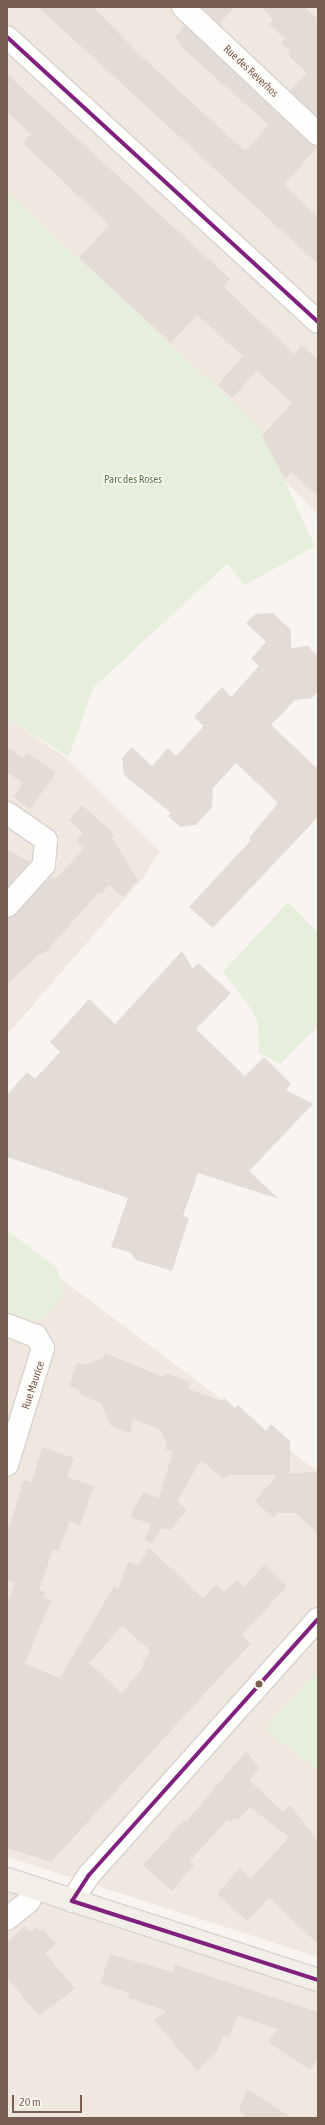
<!DOCTYPE html>
<style>
body{margin:0}
#map{position:relative;width:325px;height:2125px;overflow:hidden;background:#f8f5f0;font-family:"Asap Condensed",sans-serif}
div>[style]{position:absolute}
.residential>*{inset:0;background:#f0e8df}
.green>*{inset:0;background:#e6eedc}
.building>*{inset:0;background:#e3dbd5}
.roads{filter:drop-shadow(1px 0 #d8d2ce) drop-shadow(-1px 0 #d8d2ce) drop-shadow(0 1px #d8d2ce) drop-shadow(0 -1px #d8d2ce)}
.minor>*{height:22px;margin:-11px;padding:0 11px;transform-origin:11px;border-radius:11px;background:#fefefd}
.tertiary>*{height:22px;margin:-11px;padding:0 11px;transform-origin:11px;border-radius:11px;background:#fefefd}
.primary>*{height:22px;margin:-11px;padding:0 11px;transform-origin:11px;border-radius:11px;background:#f2eee8}
.bus-1>*{height:4px;margin:-2px;padding:0 2px;transform-origin:2px;border-radius:2px;background:#80217e}
.dots>*{width:11px;height:11px;translate:-50% -50%;box-sizing:border-box;border:2px solid #fefaf4;border-radius:50%}
span{translate:-50% -50%;white-space:nowrap;text-align:center;line-height:1.15;-webkit-text-stroke:3px #fefaf4;paint-order:stroke}
.street-label{font-size:11px;color:#765e51}
.park-label{font-size:11px;color:#587a4a}
.frame{position:absolute;inset:0;border:8px solid #765e51;pointer-events:none}
.scale{position:absolute;left:12px;top:2095px;width:70px;height:18px;box-sizing:border-box;border:2px solid #765e51;border-top:0;padding-left:5px;font-size:12px;line-height:14px;white-space:nowrap;color:#765e51;-webkit-text-stroke:3px #fefaf4;paint-order:stroke}
</style>
<div id="map">
<div class="residential">
<i style="clip-path:polygon(7px 7px,318px 7px,318px 515px,7px 194px)"></i>
<i style="clip-path:polygon(7px 718px,69px 760px,160px 851px,142px 879px,7px 1035px)"></i>
<i style="clip-path:polygon(7px 1238px,318px 1472px,318px 1957px,7px 1857px)"></i>
<i style="clip-path:polygon(7px 1883px,318px 1984px,318px 2118px,7px 2118px)"></i>
</div>
<div class="green">
<i style="clip-path:polygon(7px 192px,260px 428px,315px 546px,245px 585px,227px 564px,93px 688px,69px 757px,7px 718px)"></i>
<i style="clip-path:polygon(288px 902px,318px 933px,318px 1026px,281px 1064px,259px 1053px,258px 1024px,252px 1010px,223px 972px)"></i>
<i style="clip-path:polygon(7px 1230px,57px 1268px,63px 1295px,40px 1322px,7px 1313px)"></i>
<i style="clip-path:polygon(318px 1671px,318px 1771px,266px 1729px,272px 1718px)"></i>
</div>
<div class="building">
<i style="clip-path:polygon(38px 7px,93px 7px,141px 56px,245px 151px,269px 125px,178px 44px,180px 42px,175px 37px,185px 26px,309px 143px,318px 146px,284px 185px,318px 217px,318px 264px)"></i>
<i style="clip-path:polygon(202px 7px,235px 7px,219px 24px)"></i>
<i style="clip-path:polygon(261px 7px,305px 7px,318px 19px,318px 117px,290px 91px,307px 73px,287px 54px,290px 51px,281px 43px,285px 39px,269px 24px,273px 19px)"></i>
<i style="clip-path:polygon(7px 74px,230px 279px,223px 286px,294px 354px,302px 345px,318px 360px,318px 496px,291px 472px,285px 479px,262px 436px,292px 403px,257px 371px,232px 398px,218px 385px,243px 356px,197px 315px,171px 343px,79px 258px,109px 225px,23px 143px,31px 134px,7px 112px)"></i>
<i style="clip-path:polygon(273px 613px,291px 630px,291px 648px,308px 646px,318px 656px,318px 691px,312px 698px,295px 700px,271px 725px,318px 769px,318px 817px,213px 928px,189px 907px,251px 840px,249px 838px,278px 803px,236px 763px,213px 788px,212px 807px,196px 825px,180px 827px,168px 816px,171px 813px,124px 775px,122px 758px,132px 747px,152px 766px,168px 748px,176px 756px,204px 726px,194px 717px,222px 687px,231px 697px,259px 666px,251px 659px,266px 642px,246px 623px,255px 614px)"></i>
<i style="clip-path:polygon(7px 747px,23px 758px,28px 753px,56px 773px,30px 809px,13px 797px,23px 783px,7px 772px)"></i>
<i style="clip-path:polygon(82px 805px,115px 835px,112px 838px,138px 880px,123px 897px,109px 885px,101px 894px,99px 892px,43px 955px,40px 953px,7px 985px,7px 918px,16px 914px,50px 877px,54px 880px,84px 849px,76px 841px,83px 833px,69px 820px)"></i>
<i style="clip-path:polygon(7px 849px,30px 862px,7px 887px)"></i>
<i style="clip-path:polygon(182px 951px,193px 969px,198px 963px,231px 993px,196px 1029px,245px 1076px,264px 1057px,291px 1084px,286px 1090px,313px 1104px,249px 1171px,279px 1199px,198px 1173px,183px 1216px,189px 1218px,172px 1271px,136px 1260px,131px 1253px,111px 1247px,128px 1198px,7px 1157px,7px 1095px,27px 1072px,35px 1079px,60px 1052px,50px 1042px,89px 999px,115px 1024px)"></i>
<i style="clip-path:polygon(105px 1353px,163px 1377px,165px 1373px,190px 1382px,188px 1389px,221px 1401px,224px 1398px,235px 1408px,238px 1405px,266px 1431px,271px 1424px,290px 1441px,290px 1473px,318px 1472px,318px 1534px,296px 1513px,277px 1513px,273px 1518px,255px 1501px,277px 1475px,227px 1475px,223px 1479px,201px 1460px,177px 1501px,187px 1510px,170px 1530px,162px 1528px,152px 1543px,145px 1540px,151px 1524px,130px 1517px,143px 1492px,159px 1498px,173px 1451px,165px 1449px,167px 1445px,160px 1429px,133px 1419px,130px 1433px,111px 1426px,101px 1403px,82px 1396px,78px 1389px,69px 1386px,77px 1362px,85px 1365px,103px 1358px)"></i>
<i style="clip-path:polygon(evenodd,42px 1447px,74px 1458px,67px 1477px,94px 1486px,80px 1525px,69px 1521px,59px 1551px,53px 1549px,39px 1590px,45px 1592px,43px 1598px,51px 1600px,25px 1664px,60px 1678px,114px 1586px,118px 1589px,128px 1562px,138px 1565px,149px 1548px,203px 1598px,216px 1585px,224px 1592px,237px 1580px,244px 1587px,265px 1564px,287px 1586px,242px 1635px,251px 1643px,51px 1862px,7px 1848px,7px 1605px,15px 1583px,7px 1581px,7px 1534px,24px 1480px,32px 1482px,42px 1447px,122px 1626px,151px 1651px,142px 1662px,145px 1664px,122px 1693px,89px 1663px,122px 1626px)"></i>
<i style="clip-path:polygon(246px 1751px,260px 1768px,249px 1780px,283px 1812px,290px 1805px,318px 1842px,318px 1944px,269px 1898px,247px 1921px,217px 1894px,240px 1868px,251px 1879px,289px 1837px,250px 1807px,238px 1820px,235px 1818px,231px 1822px,228px 1819px,190px 1861px,194px 1865px,172px 1891px,143px 1865px,184px 1820px,186px 1822px)"></i>
<i style="clip-path:polygon(25px 1926px,30px 1932px,37px 1927px,40px 1931px,43px 1929px,56px 1944px,45px 1953px,75px 1989px,39px 2016px,7px 1978px,7px 1942px)"></i>
<i style="clip-path:polygon(110px 1954px,173px 1972px,175px 1965px,318px 2012px,318px 2059px,310px 2070px,268px 2042px,278px 2029px,238px 2016px,229px 2037px,223px 2035px,217px 2052px,197px 2071px,154px 2020px,167px 2011px,128px 1998px,129px 1993px,100px 1984px)"></i>
<i style="clip-path:polygon(248px 2089px,292px 2118px,246px 2118px,239px 2108px)"></i>
</div>
<div class="roads">
<div class="minor">
<i style="left:183px;top:7px;width:185px;rotate:43.3deg"></i>
<i style="left:7px;top:813px;width:47px;rotate:34.7deg"></i>
<i style="left:46px;top:840px;width:25px;rotate:95deg"></i>
<i style="left:44px;top:865px;width:55px;rotate:132.1deg"></i>
<i style="left:7px;top:1325px;width:31px;rotate:21deg"></i>
<i style="left:36px;top:1336px;width:14px;rotate:60deg"></i>
<i style="left:43px;top:1348px;width:122px;rotate:107.1deg"></i>
<i style="left:72px;top:1901px;width:31px;rotate:-57deg"></i>
<i style="left:89px;top:1875px;width:343px;rotate:-48.2deg"></i>
<i style="left:7px;top:1919px;width:28px;rotate:-39deg"></i>
<i style="left:29px;top:1901px;width:14px;rotate:-69deg"></i>
</div>
<div class="tertiary">
<i style="left:7px;top:37px;width:422px;rotate:42.5deg"></i>
</div>
<div class="primary">
<i style="left:7px;top:1879px;width:327px;rotate:18deg"></i>
</div>
</div>
<div class="bus-1">
<i style="left:7px;top:37px;width:422px;rotate:42.5deg"></i>
<i style="left:72px;top:1901px;width:31px;rotate:-57deg"></i>
<i style="left:89px;top:1875px;width:343px;rotate:-48.2deg"></i>
<i style="left:72px;top:1901px;width:258px;rotate:17.8deg"></i>
</div>
<div class="dots">
<i style="left:259px;top:1684px;background:#765e51"></i>
</div>
<div class="street-label">
<span style="left:251px;top:71px;rotate:43deg">Rue des Reverhos</span>
<span style="left:33px;top:1385px;rotate:-72deg">Rue Maurice</span>
</div>
<div class="park-label">
<span style="left:133px;top:479px">Parc des Roses</span>
</div>
<div class="frame"></div>
<div class="scale">20 m</div>
</div>
